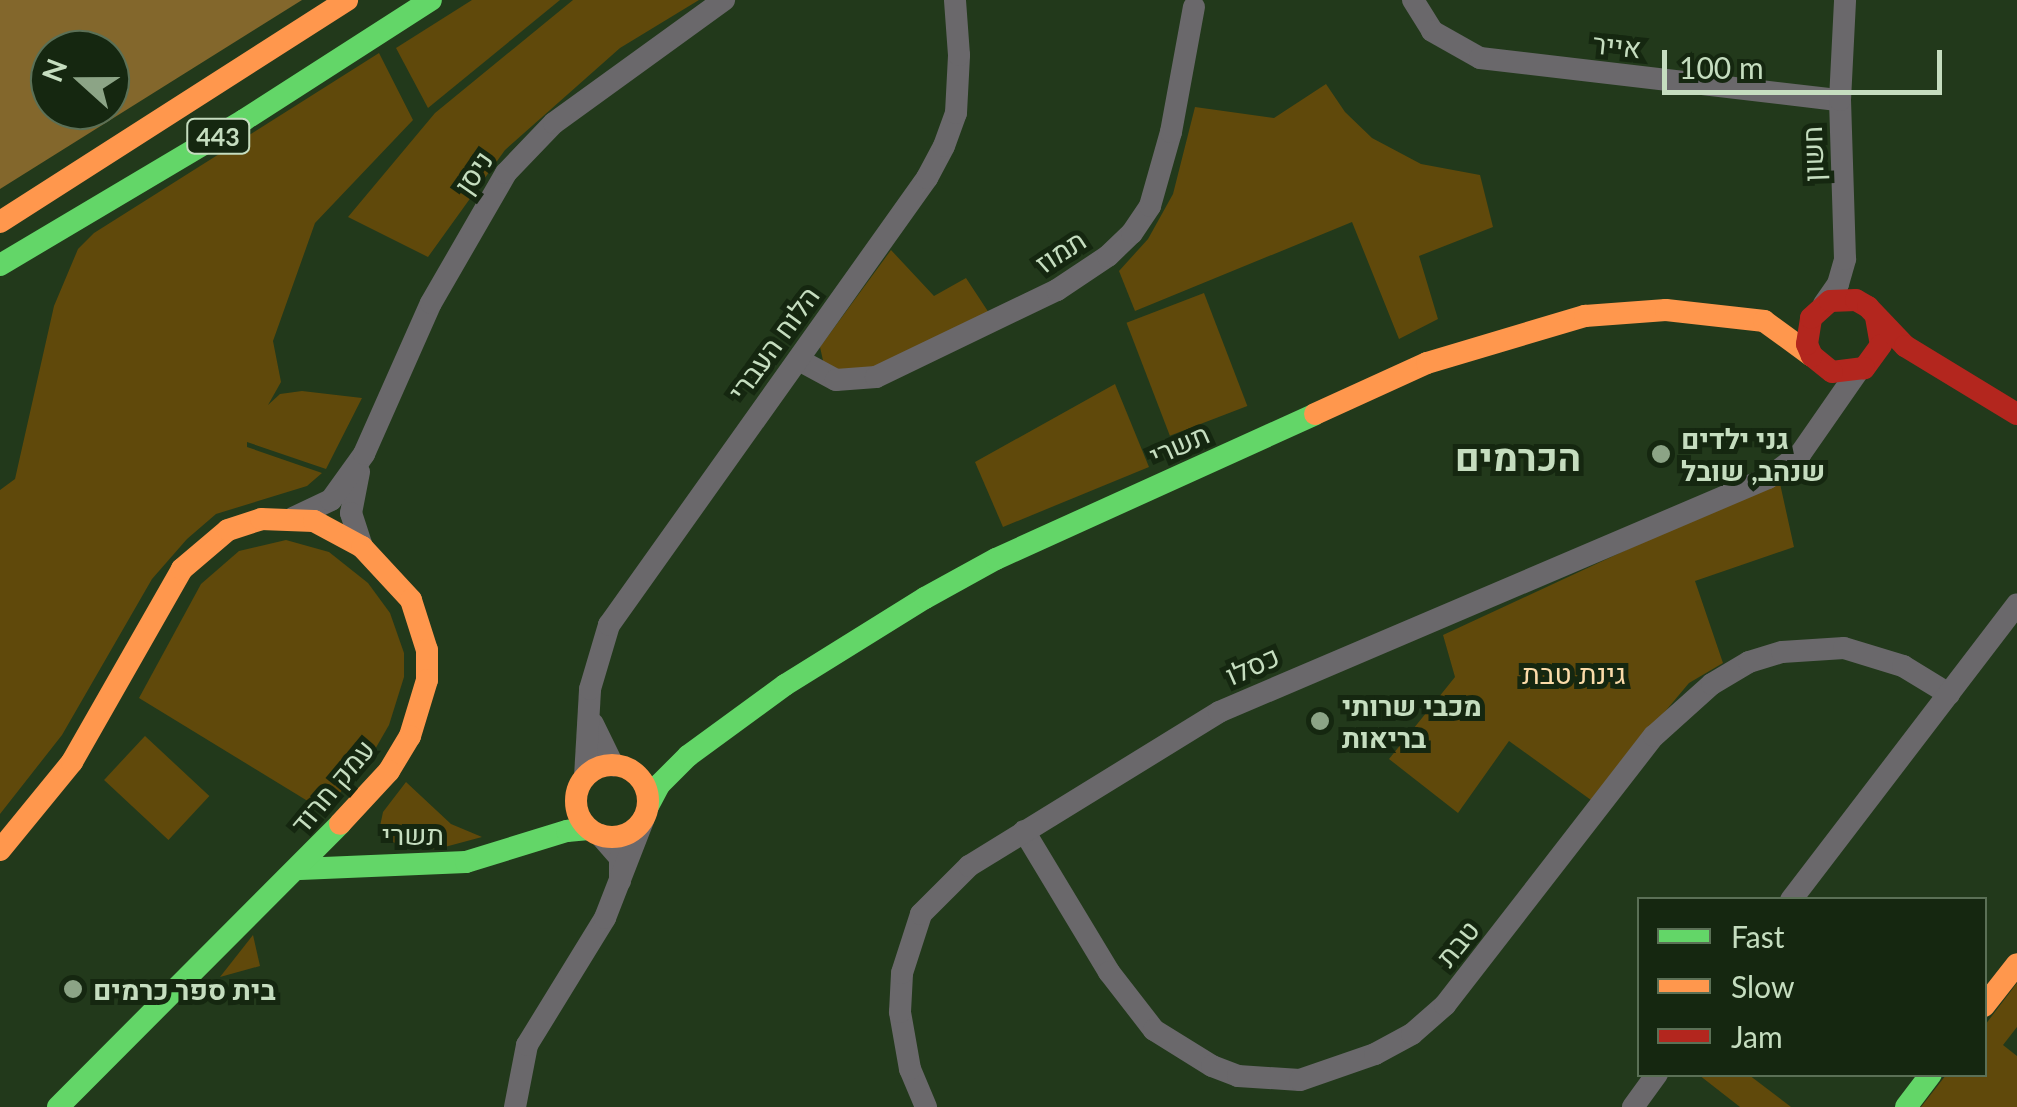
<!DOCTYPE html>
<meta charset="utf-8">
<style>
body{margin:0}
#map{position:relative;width:2017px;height:1107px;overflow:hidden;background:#22391b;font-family:Lato,Heebo,sans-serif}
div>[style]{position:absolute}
.green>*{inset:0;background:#60490b;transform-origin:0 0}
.forest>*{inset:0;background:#83672c}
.street>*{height:22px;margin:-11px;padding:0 11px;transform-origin:11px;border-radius:11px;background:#6a686b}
.fast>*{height:22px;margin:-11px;padding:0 11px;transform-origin:11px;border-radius:11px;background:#63d668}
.slow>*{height:22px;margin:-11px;padding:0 11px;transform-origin:11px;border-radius:11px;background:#ff974d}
.slow>.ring{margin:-11px;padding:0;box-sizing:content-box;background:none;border:22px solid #ff974d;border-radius:50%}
.jam>*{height:22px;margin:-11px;padding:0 11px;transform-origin:11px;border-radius:11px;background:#b3261e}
.dots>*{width:28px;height:28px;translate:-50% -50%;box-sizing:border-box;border:5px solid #152710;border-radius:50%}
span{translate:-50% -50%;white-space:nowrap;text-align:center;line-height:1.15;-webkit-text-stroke:10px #152710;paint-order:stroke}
.shield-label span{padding:2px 8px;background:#152710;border:2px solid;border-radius:8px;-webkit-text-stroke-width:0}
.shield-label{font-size:25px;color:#c5ddbf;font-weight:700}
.street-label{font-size:28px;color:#c5ddbf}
.poi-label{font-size:28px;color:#c5ddbf;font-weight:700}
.left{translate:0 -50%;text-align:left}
.park-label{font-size:28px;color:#fbdba9}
.district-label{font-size:38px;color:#c5ddbf;font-weight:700}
.legend{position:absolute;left:1637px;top:897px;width:350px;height:180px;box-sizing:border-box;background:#152710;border:2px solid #5b7056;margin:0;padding:12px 18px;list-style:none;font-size:30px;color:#c5ddbf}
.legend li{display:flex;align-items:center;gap:20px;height:50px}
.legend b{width:50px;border:2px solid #5b7056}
.north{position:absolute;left:30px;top:30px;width:100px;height:100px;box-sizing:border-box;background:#152710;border:2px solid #5b7056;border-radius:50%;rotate:291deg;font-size:28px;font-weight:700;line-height:40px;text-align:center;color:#c5ddbf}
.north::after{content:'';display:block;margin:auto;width:35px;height:45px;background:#8ca486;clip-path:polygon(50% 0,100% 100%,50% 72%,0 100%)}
.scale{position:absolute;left:1662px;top:50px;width:280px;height:45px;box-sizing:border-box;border:5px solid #c5ddbf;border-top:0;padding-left:12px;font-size:30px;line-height:35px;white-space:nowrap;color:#c5ddbf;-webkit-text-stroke:8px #152710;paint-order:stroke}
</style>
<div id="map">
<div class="green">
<i style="clip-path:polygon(472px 0,560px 0,428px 108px,396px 48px)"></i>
<i style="clip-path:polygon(573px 0,699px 0,620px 48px,505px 150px,428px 257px,348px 217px,435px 113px)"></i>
<i style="clip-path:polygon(379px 53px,413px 120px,315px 223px,273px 341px,281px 382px,268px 405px,280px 394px,302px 391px,362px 398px,326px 469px,247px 442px,247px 447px,322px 473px,307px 486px,216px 514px,187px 539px,152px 579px,62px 735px,0 814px,0 490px,15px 479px,54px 306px,78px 249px,94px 233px)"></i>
<i style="clip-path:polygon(1326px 84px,1345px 112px,1372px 138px,1421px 164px,1480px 175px,1493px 227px,1419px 256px,1438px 319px,1399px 339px,1352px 222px,1135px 311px,1119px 271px,1148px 239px,1173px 194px,1195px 107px,1274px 118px)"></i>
<i style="clip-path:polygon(891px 250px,934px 296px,966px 278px,989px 313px,879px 367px,840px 371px,824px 365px,820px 347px)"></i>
<i style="left:1204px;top:293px;width:121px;height:83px;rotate:69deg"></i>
<i style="clip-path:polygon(1115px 384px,1149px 467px,1003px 527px,975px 462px)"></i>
<i style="clip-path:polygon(1779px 479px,1794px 547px,1695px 581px,1723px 663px,1689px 683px,1591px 800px,1509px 741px,1458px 813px,1389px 759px,1455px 677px,1443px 635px)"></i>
<i style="clip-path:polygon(286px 540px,329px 552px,368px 583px,390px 613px,404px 653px,404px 677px,389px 725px,370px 758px,324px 811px,139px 698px,201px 584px,239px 551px)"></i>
<i style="left:145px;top:736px;width:88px;height:60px;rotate:43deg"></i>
<i style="clip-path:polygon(406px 782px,451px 824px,482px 837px,441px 848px,411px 849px,390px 841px,379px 831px,383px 812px)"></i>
<i style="clip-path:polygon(253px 935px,260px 966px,220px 977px)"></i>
<i style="clip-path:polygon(2017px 983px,2017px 1027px,2003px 1045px,2017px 1056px,2017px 1107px,1921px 1107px,1946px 1075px,1984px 1074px,1985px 1025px)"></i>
<i style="clip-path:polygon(1699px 1075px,1749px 1075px,1791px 1107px,1740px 1107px)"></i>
</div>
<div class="forest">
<i style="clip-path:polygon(evenodd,0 0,302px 0,0 189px,0 0,50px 50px,110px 50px,110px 110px,50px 110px,50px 50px)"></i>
</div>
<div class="street">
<i style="left:1413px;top:0;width:36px;rotate:58deg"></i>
<i style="left:1432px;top:31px;width:55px;rotate:29.4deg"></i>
<i style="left:1480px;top:58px;width:362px;rotate:6.7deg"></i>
<i style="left:1824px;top:304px;width:24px;rotate:-55deg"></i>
<i style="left:1838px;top:284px;width:26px;rotate:-74deg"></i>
<i style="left:1845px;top:259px;width:159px;rotate:-91.8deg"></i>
<i style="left:1840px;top:100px;width:100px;rotate:-87.1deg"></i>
<i style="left:799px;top:360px;width:42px;rotate:28.4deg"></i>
<i style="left:836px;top:380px;width:40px;rotate:-4.3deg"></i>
<i style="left:876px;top:377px;width:201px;rotate:-25.7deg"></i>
<i style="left:1057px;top:290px;width:61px;rotate:-33.7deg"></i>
<i style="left:1108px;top:256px;width:33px;rotate:-44deg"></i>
<i style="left:1132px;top:233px;width:32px;rotate:-56deg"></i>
<i style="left:1150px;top:206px;width:77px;rotate:-74.2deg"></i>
<i style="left:1171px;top:132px;width:127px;rotate:-79.6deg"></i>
<i style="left:359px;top:472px;width:42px;rotate:101deg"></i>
<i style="left:351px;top:513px;width:36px;rotate:72deg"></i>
<i style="left:293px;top:518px;width:42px;rotate:-25.3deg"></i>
<i style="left:331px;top:500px;width:57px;rotate:-54.3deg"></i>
<i style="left:364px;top:454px;width:165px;rotate:-66.1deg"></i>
<i style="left:431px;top:303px;width:150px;rotate:-60deg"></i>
<i style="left:506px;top:173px;width:69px;rotate:-46.2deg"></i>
<i style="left:554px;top:123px;width:210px;rotate:-35.9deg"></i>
<i style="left:593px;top:724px;width:46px;rotate:64deg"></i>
<i style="left:585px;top:777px;width:88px;rotate:-86.7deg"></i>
<i style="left:590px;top:689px;width:67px;rotate:-73.5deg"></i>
<i style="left:609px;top:625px;width:549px;rotate:-54.57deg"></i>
<i style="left:927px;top:178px;width:36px;rotate:-62deg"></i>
<i style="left:944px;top:146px;width:35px;rotate:-70deg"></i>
<i style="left:956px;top:113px;width:58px;rotate:-87deg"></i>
<i style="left:959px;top:55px;width:55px;rotate:-94.2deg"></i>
<i style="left:1024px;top:831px;width:165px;rotate:58.9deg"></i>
<i style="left:1109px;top:972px;width:73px;rotate:52.2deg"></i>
<i style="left:1154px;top:1030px;width:68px;rotate:31.8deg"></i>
<i style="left:1212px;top:1066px;width:28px;rotate:21deg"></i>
<i style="left:1238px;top:1076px;width:62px;rotate:3.7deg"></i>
<i style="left:1300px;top:1080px;width:79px;rotate:-19.1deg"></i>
<i style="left:1375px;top:1054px;width:42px;rotate:-28.4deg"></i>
<i style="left:1412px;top:1034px;width:44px;rotate:-41.3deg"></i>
<i style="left:1445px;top:1005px;width:341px;rotate:-52.2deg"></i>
<i style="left:1654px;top:736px;width:78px;rotate:-41.9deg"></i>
<i style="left:1712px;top:684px;width:43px;rotate:-30.7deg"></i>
<i style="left:1749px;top:662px;width:34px;rotate:-17deg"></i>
<i style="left:1782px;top:652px;width:62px;rotate:-3.7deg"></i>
<i style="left:1844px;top:648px;width:62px;rotate:17deg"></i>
<i style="left:1903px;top:666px;width:54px;rotate:31.3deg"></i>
<i style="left:600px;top:835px;width:30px;rotate:49deg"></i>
<i style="left:620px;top:858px;width:23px;rotate:90deg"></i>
<i style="left:1791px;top:900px;width:372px;rotate:-52.6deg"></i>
<i style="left:515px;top:1107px;width:63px;rotate:-79deg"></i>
<i style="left:527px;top:1045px;width:149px;rotate:-58.4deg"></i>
<i style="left:605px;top:918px;width:107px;rotate:-68.7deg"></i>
<i style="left:926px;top:1107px;width:41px;rotate:-112.8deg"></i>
<i style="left:910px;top:1069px;width:58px;rotate:-100deg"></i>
<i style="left:900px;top:1012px;width:39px;rotate:-87deg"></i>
<i style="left:902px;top:973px;width:62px;rotate:-72.1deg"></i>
<i style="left:921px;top:914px;width:68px;rotate:-45deg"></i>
<i style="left:969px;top:866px;width:294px;rotate:-31.6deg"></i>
<i style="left:1219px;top:712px;width:597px;rotate:-23.09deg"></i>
<i style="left:1768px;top:478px;width:41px;rotate:-37.1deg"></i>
<i style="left:1801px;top:453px;width:100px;rotate:-55.2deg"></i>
<i style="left:1633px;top:1107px;width:41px;rotate:-54deg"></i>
</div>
<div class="fast">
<i style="left:0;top:265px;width:284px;rotate:-30.7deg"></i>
<i style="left:244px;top:120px;width:222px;rotate:-32.7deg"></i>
<i style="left:648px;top:806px;width:24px;rotate:-62deg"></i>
<i style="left:659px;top:785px;width:41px;rotate:-45deg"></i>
<i style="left:688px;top:756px;width:120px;rotate:-36.2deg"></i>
<i style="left:785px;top:685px;width:165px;rotate:-31.9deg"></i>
<i style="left:925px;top:598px;width:81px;rotate:-28.8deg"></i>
<i style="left:996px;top:559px;width:350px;rotate:-24.4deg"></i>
<i style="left:300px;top:869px;width:166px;rotate:-2.4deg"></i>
<i style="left:466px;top:862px;width:106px;rotate:-17.1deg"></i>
<i style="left:567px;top:831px;width:22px;rotate:-5deg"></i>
<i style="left:58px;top:1107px;width:400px;rotate:-45.1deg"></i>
<i style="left:1906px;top:1107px;width:41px;rotate:-52.9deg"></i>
</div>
<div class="slow">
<i style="left:0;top:222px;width:412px;rotate:-32.6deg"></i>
<i style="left:1315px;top:414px;width:123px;rotate:-24.5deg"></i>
<i style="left:1427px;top:363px;width:165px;rotate:-16.6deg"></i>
<i style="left:1585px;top:316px;width:81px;rotate:-4.2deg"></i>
<i style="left:1666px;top:310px;width:99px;rotate:6.4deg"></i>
<i style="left:1764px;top:321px;width:59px;rotate:36.1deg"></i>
<i class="ring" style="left:576px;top:765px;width:50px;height:50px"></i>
<i style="left:0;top:850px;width:114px;rotate:-50.7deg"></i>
<i style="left:72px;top:762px;width:222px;rotate:-60.3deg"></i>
<i style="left:182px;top:569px;width:60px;rotate:-40.3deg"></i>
<i style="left:228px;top:530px;width:35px;rotate:-18deg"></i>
<i style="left:261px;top:519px;width:53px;rotate:2.2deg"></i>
<i style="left:314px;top:521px;width:55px;rotate:28.4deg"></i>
<i style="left:362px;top:547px;width:72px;rotate:47.2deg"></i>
<i style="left:411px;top:600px;width:52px;rotate:72.3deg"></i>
<i style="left:427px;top:650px;width:30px;rotate:90deg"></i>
<i style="left:427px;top:680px;width:59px;rotate:106.9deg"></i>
<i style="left:410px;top:736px;width:41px;rotate:121deg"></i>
<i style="left:389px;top:771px;width:72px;rotate:132.8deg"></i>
<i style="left:1984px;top:1006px;width:53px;rotate:-51.8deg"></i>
</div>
<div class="jam">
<i style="left:1876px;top:317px;width:28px;rotate:80deg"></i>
<i style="left:1881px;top:345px;width:29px;rotate:126deg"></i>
<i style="left:1864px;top:368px;width:32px;rotate:173deg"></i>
<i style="left:1832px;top:372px;width:26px;rotate:-141deg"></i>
<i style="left:1812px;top:356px;width:13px;rotate:-113deg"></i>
<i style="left:1807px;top:344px;width:26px;rotate:-81deg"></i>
<i style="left:1811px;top:318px;width:25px;rotate:-42deg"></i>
<i style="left:1830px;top:301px;width:26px;rotate:-2deg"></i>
<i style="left:1856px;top:300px;width:14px;rotate:30deg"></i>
<i style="left:1868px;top:307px;width:54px;rotate:46.5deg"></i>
<i style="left:1905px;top:346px;width:131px;rotate:31.3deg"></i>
</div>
<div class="dots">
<i style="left:1661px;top:454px;background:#8ca486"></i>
<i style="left:1320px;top:721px;background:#8ca486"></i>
<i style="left:73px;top:989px;background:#8ca486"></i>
</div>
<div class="shield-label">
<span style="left:218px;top:136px">443</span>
</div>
<div class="street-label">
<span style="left:1617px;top:45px;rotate:6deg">אייר</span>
<span style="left:1812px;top:154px;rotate:-92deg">חשון</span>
<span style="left:473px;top:172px;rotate:-55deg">ניסן</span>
<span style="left:1060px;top:251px;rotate:-33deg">תמוז</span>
<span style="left:773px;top:343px;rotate:-54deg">הלוח העברי</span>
<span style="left:1179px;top:444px;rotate:-24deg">תשרי</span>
<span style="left:1252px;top:665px;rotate:-24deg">כסלו</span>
<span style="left:332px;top:786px;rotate:-50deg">עמק חרוד</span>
<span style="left:413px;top:834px">תשרי</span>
<span style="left:1457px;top:943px;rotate:-51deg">טבת</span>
</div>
<div class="poi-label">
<span class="left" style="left:1681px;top:454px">גני ילדים<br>שנהב, שובל</span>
<span class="left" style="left:1342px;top:721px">מכבי שרותי<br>בריאות</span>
<span class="left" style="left:93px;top:989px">בית ספר כרמים</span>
</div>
<div class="park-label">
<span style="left:1574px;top:673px">גינת טבת</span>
</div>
<div class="district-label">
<span style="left:1518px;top:457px">הכרמים</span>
</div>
<ul class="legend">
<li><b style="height:12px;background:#63d668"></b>Fast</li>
<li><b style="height:12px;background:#ff974d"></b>Slow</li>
<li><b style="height:12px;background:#b3261e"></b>Jam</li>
</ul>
<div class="north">N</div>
<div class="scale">100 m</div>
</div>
